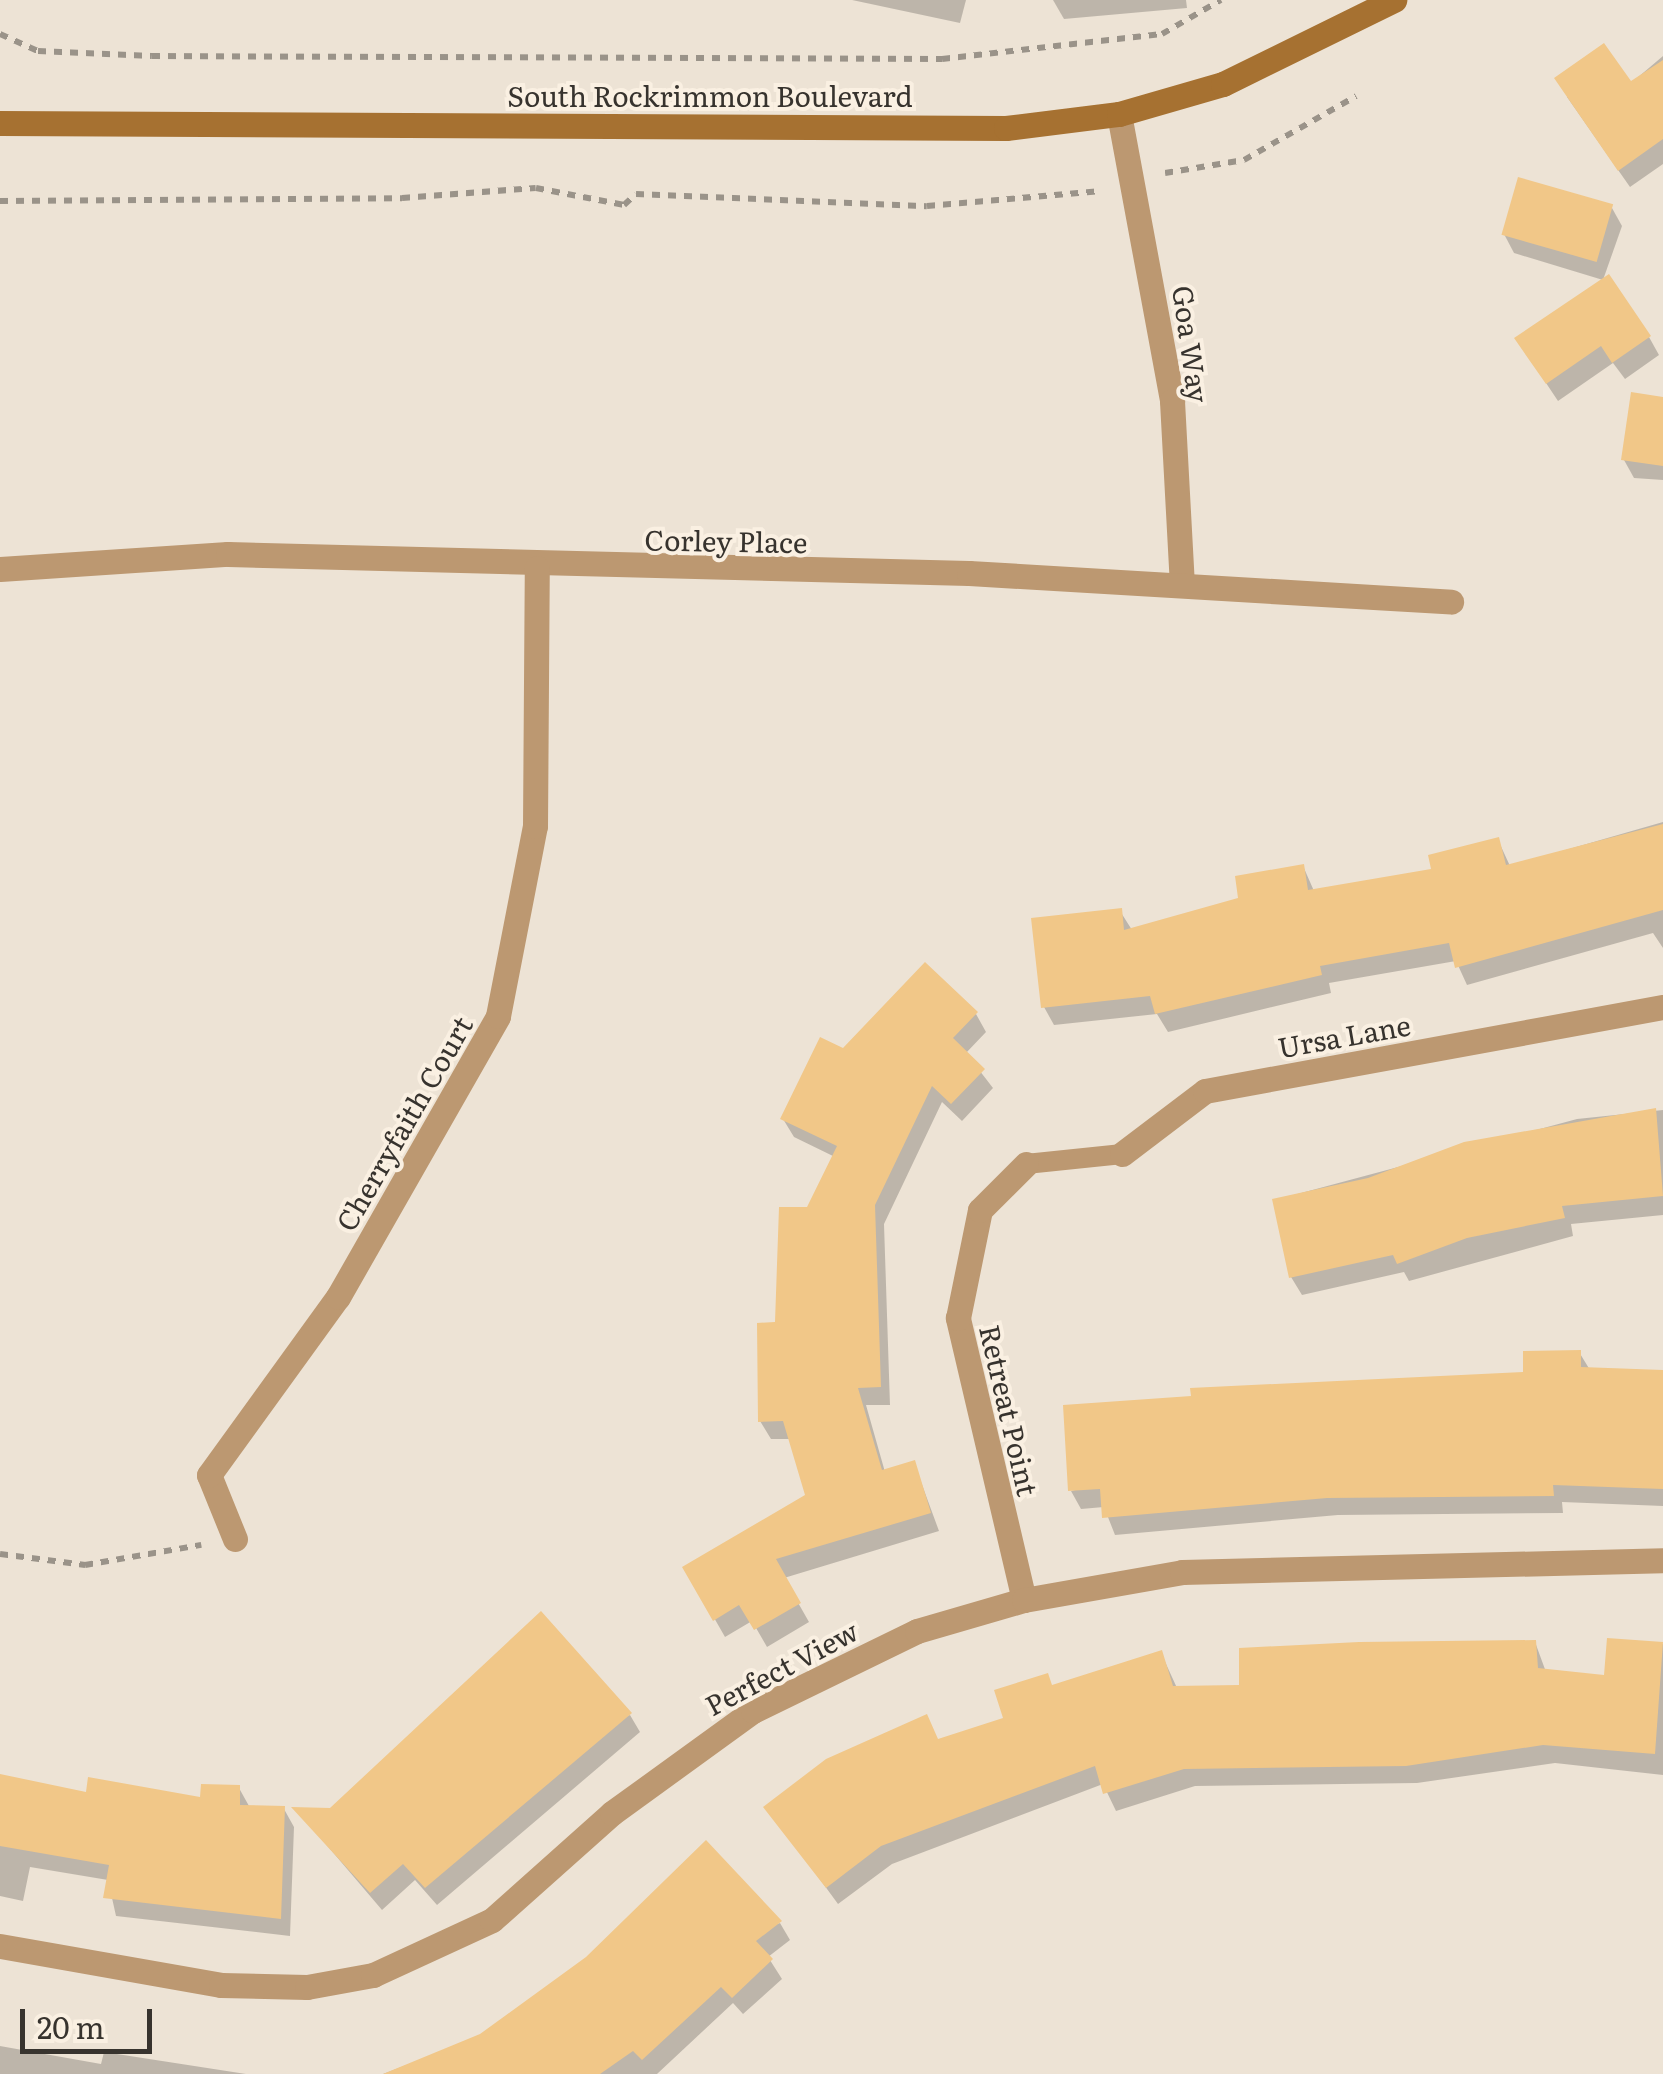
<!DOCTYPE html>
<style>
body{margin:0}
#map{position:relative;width:1663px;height:2074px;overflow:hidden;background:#ede3d5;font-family:Literata,serif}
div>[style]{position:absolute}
.shadow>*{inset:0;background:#0003}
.building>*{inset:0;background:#f1c788;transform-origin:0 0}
.path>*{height:6px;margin-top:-3px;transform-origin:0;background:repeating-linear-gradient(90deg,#9a9389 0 8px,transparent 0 16px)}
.lane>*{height:20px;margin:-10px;padding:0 10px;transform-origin:10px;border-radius:10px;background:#bc9871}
.street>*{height:25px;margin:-12.5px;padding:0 12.5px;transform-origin:12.5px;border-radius:12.5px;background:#bc9871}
.secondary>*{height:25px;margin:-12.5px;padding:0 12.5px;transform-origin:12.5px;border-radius:12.5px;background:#a67131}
span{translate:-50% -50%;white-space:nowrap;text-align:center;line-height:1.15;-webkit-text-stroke:8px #faf0e2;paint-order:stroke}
.street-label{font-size:28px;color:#37332e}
.scale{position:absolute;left:20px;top:2009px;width:132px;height:45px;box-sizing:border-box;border:5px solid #37332e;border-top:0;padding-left:12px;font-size:30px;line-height:35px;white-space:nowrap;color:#37332e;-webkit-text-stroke:8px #faf0e2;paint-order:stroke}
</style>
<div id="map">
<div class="shadow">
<i style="clip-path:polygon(852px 0,966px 0,960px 23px)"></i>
<i style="clip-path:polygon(1053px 0,1186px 0,1187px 8px,1064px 19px)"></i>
<i style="clip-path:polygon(1663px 56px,1663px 164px,1630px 187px,1567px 97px,1630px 84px)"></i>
<i style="clip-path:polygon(1612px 208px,1622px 226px,1603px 280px,1514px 253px,1504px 234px)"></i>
<i style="clip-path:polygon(1649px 337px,1659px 355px,1625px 379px,1613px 363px,1558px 401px,1528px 356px)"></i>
<i style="clip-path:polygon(1663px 399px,1663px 480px,1634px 478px,1624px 460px)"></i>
<i style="clip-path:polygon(1663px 822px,1663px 948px,1653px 933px,1467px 985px,1456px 961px,1329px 983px,1331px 993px,1168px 1032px,1157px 1014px,1054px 1025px,1044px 1007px,1120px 911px,1132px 930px,1241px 899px,1303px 866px,1314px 891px,1434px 871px,1498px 840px,1510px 866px)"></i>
<i style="clip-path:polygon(976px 1014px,986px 1032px,966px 1053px,993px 1088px,962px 1121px,942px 1102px,884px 1224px,890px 1405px,866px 1405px,885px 1472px,914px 1463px,939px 1531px,784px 1578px,809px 1622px,767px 1647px,752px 1621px,725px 1637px,685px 1567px,807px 1496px,790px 1439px,771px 1439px,760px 1421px,808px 1210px,835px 1157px,794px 1137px,783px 1119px,844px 1051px)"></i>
<i style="clip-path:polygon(1663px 1110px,1663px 1215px,1571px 1224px,1573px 1236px,1409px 1281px,1404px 1272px,1302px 1295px,1291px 1277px,1275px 1200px,1577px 1119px)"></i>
<i style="clip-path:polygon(1579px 1352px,1590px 1370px,1663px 1373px,1663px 1506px,1562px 1502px,1563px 1513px,1338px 1515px,1115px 1535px,1104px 1507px,1081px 1509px,1071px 1491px,1526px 1375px)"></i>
<i style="clip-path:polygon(1610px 1640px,1663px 1644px,1663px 1775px,1555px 1763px,1417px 1783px,1195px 1786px,1116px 1811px,1103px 1784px,892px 1864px,838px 1904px,767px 1807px,1006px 1720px,1053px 1687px,1161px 1653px,1177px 1688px,1242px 1687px,1535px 1642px,1546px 1672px,1606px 1678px)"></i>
<i style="clip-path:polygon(630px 1715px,640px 1732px,437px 1905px,415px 1880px,382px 1910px,296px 1809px,331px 1811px)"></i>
<i style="clip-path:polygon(0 1777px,88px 1795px,203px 1800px,239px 1788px,249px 1806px,284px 1809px,294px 1827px,290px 1936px,116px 1916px,108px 1880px,30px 1867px,23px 1901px,0 1896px)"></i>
<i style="clip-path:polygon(780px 1923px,790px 1940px,768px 1957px,782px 1979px,743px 2014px,733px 2003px,657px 2074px,383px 2074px)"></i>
<i style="clip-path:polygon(0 2046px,101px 2064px,104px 2052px,246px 2074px,0 2074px)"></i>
</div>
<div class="building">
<i style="clip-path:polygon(1604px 43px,1631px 81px,1663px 60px,1663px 139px,1618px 171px,1554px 78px)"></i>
<i style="left:1518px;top:177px;width:99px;height:60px;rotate:16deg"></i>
<i style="clip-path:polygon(1609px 274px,1651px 336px,1612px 363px,1601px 346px,1546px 384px,1514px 338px)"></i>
<i style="clip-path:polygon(1631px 392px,1663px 397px,1663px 466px,1621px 460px)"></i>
<i style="clip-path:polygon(1663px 824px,1663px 910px,1455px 968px,1449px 943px,1320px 966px,1322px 975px,1155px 1014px,1150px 996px,1041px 1008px,1031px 918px,1122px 908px,1124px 930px,1238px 898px,1235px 876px,1304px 864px,1308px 890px,1431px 869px,1428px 855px,1499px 837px,1506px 865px)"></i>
<i style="clip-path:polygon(925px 962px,978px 1012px,953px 1038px,985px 1069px,951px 1104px,932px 1086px,875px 1205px,881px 1387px,858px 1388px,882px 1470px,915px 1460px,931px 1513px,776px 1559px,801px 1603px,754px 1630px,739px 1605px,713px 1621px,682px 1567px,805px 1495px,783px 1421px,758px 1422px,757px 1323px,775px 1322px,779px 1207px,807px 1207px,837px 1146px,780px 1119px,820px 1037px,843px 1048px)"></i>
<i style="clip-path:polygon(1656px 1108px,1663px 1196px,1562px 1206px,1565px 1218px,1467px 1238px,1397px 1264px,1393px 1255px,1289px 1278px,1272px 1199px,1368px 1178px,1464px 1142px)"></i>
<i style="clip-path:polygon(1581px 1350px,1581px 1367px,1663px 1370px,1663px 1489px,1553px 1485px,1554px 1496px,1327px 1498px,1102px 1518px,1100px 1489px,1068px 1491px,1063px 1405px,1191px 1396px,1190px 1388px,1523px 1372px,1523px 1351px)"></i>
<i style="clip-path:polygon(541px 1611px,632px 1713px,425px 1888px,403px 1864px,370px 1893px,291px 1807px,330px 1808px)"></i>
<i style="clip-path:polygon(1607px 1638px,1663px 1642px,1655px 1754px,1543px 1745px,1406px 1766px,1184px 1769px,1103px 1794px,1095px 1766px,881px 1846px,826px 1888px,763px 1807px,826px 1759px,927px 1714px,938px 1739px,1003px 1718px,994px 1690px,1048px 1673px,1052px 1685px,1162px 1650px,1173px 1686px,1239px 1685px,1239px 1648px,1359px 1642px,1536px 1640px,1538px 1668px,1604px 1675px)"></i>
<i style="clip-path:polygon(0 1774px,86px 1792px,88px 1777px,200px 1797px,201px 1784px,240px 1785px,240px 1805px,285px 1806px,281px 1919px,103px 1898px,109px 1865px,0 1846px)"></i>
<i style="clip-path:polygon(706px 1840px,782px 1921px,756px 1941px,773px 1959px,732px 1998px,721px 1987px,642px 2060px,633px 2051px,600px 2074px,383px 2074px,480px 2034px,586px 1957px)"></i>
</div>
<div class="path">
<i style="left:0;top:34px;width:42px;rotate:24.1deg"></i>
<i style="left:38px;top:51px;width:114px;rotate:2.5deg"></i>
<i style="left:152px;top:56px;width:790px;rotate:0.22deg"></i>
<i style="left:942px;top:59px;width:221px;rotate:-6.5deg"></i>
<i style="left:1162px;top:34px;width:68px;rotate:-30deg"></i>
<i style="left:1165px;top:173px;width:80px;rotate:-9.3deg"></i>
<i style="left:1244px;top:160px;width:129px;rotate:-29.7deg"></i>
<i style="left:0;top:201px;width:402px;rotate:-0.4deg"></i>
<i style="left:402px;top:198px;width:134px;rotate:-4.3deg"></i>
<i style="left:536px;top:188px;width:90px;rotate:10.9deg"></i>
<i style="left:624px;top:205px;width:16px;rotate:-43deg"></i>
<i style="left:636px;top:194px;width:291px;rotate:2.4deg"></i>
<i style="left:927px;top:206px;width:175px;rotate:-4.9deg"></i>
<i style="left:0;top:1554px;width:86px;rotate:7.4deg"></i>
<i style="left:85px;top:1565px;width:118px;rotate:-9.8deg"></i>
</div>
<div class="lane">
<i style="left:1026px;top:1164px;width:97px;rotate:-5.9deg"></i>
</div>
<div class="street">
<i style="left:1119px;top:114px;width:292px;rotate:79.5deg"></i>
<i style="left:1172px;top:401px;width:184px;rotate:86.9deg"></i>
<i style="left:0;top:569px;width:228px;rotate:-3.8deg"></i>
<i style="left:228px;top:554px;width:741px;rotate:1.47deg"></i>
<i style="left:969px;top:573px;width:483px;rotate:3.4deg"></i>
<i style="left:1122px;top:1154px;width:104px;rotate:-37.2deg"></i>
<i style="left:1205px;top:1091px;width:466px;rotate:-10.4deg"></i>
<i style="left:235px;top:1539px;width:69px;rotate:-112.1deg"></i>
<i style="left:209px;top:1475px;width:220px;rotate:-54.1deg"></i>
<i style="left:338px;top:1297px;width:323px;rotate:-60.3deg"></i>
<i style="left:498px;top:1016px;width:194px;rotate:-79deg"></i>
<i style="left:535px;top:826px;width:258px;rotate:-89.6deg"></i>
<i style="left:1024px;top:1600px;width:290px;rotate:-103.2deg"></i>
<i style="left:958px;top:1318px;width:110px;rotate:-78.5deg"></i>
<i style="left:980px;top:1210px;width:65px;rotate:-45deg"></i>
<i style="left:0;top:1946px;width:224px;rotate:10deg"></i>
<i style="left:221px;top:1985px;width:86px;rotate:1.3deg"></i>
<i style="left:307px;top:1987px;width:67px;rotate:-10.3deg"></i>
<i style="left:373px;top:1975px;width:131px;rotate:-24.8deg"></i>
<i style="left:492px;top:1920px;width:161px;rotate:-41.7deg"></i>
<i style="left:612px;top:1813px;width:174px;rotate:-35.9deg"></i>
<i style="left:753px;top:1711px;width:182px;rotate:-26deg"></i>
<i style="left:917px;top:1631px;width:111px;rotate:-16.2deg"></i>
<i style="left:1024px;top:1600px;width:160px;rotate:-10deg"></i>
<i style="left:1182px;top:1572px;width:481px;rotate:-1.4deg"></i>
</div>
<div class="secondary">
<i style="left:0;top:123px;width:1006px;rotate:0.28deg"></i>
<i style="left:1006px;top:128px;width:114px;rotate:-7.1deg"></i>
<i style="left:1119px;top:114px;width:108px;rotate:-16.1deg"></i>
<i style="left:1223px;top:84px;width:191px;rotate:-26.2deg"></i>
</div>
<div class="street-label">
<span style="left:710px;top:95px">South Rockrimmon Boulevard</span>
<span style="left:1192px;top:344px;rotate:82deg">Goa Way</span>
<span style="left:726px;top:540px;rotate:1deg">Corley Place</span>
<span style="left:1344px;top:1035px;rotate:-10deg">Ursa Lane</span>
<span style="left:403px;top:1123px;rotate:-60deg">Cherryfaith Court</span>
<span style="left:1010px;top:1410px;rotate:77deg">Retreat Point</span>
<span style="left:781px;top:1667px;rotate:-28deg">Perfect View</span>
</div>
<div class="scale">20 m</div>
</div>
